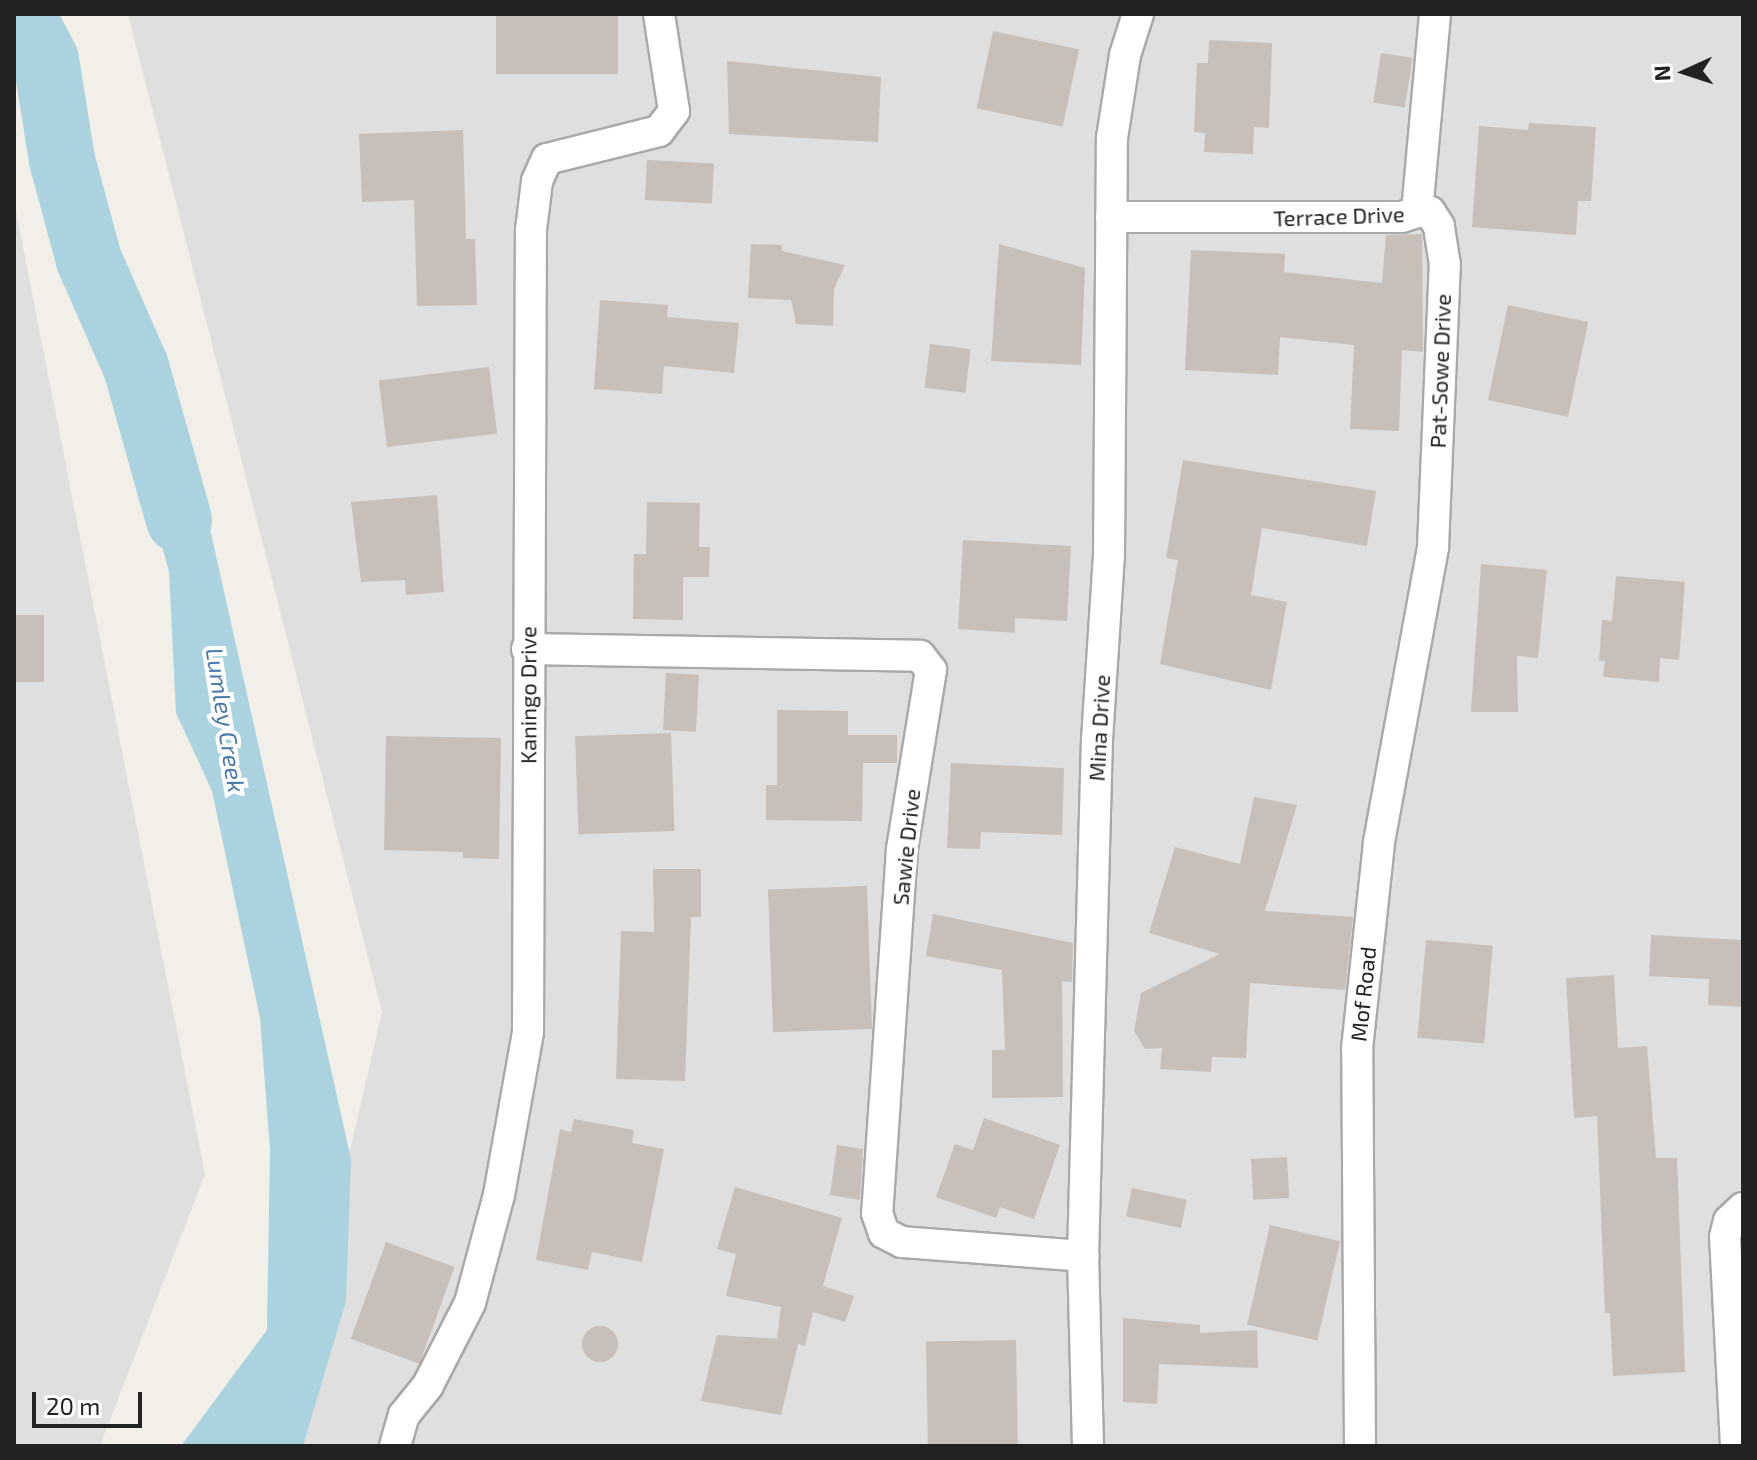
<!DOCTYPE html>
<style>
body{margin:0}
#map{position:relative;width:1757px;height:1460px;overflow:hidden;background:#f2efe9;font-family:"Exo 2",sans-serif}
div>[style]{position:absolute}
.residential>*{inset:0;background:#e0dfdf}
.water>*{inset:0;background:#aad3df}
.river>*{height:66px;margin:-33px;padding:0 33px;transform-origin:33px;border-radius:33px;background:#aad3df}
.building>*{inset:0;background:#c7bfb8;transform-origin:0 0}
.round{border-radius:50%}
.roads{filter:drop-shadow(2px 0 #a9a9a9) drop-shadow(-2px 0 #a9a9a9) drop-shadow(0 2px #a9a9a9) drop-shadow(0 -2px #a9a9a9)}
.minor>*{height:30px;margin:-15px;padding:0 15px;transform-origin:15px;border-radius:15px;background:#fff}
span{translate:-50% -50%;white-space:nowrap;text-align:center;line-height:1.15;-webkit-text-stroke:8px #fff;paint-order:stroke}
.street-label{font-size:22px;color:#222}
.water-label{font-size:24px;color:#4a7aab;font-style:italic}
.frame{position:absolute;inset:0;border:16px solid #222;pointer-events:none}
.north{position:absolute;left:1645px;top:32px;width:80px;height:80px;-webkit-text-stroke:6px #fff;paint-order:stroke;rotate:267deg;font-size:22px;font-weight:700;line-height:32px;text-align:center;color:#222}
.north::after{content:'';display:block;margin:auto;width:28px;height:36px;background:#222;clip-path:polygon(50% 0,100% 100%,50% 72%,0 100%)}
.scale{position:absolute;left:32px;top:1392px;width:110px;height:36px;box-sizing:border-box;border:4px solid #222;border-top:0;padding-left:10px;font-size:24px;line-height:28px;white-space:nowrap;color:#222;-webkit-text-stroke:6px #fff;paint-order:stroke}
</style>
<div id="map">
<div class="residential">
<i style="clip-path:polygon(128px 14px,1743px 14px,1743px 1446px,282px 1446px,382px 1012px)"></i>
<i style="clip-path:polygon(14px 201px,205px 1174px,100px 1446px,14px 1446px)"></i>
</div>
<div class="water">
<i style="clip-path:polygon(187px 426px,351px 1159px,346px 1301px,303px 1446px,181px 1446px,267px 1330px,270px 1149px,260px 1018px,212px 791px,176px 713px,169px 572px,133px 436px)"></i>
</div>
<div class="river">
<i style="left:22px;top:14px;width:52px;rotate:62.4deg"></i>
<i style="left:46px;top:60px;width:101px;rotate:80.9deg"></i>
<i style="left:62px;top:160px;width:104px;rotate:74.9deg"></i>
<i style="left:89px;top:260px;width:117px;rotate:66.3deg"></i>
<i style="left:136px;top:367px;width:159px;rotate:74.3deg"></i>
</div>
<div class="building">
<i style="left:496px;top:14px;width:122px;height:60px"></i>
<i style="left:993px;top:31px;width:88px;height:79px;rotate:12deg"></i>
<i style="clip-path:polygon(1209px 40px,1272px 43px,1269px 128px,1254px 127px,1253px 154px,1204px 152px,1205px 133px,1194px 132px,1197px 63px,1208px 63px)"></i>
<i style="left:1381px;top:53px;width:32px;height:50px;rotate:9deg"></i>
<i style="clip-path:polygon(727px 61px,881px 77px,878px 142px,729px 134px)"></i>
<i style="clip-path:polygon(1529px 123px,1596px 127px,1591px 201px,1578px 201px,1576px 235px,1472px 227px,1479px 126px,1528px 130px)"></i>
<i style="clip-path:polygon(463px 130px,466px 239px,475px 239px,477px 305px,417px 306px,414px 200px,362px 202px,359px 134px)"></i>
<i style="left:647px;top:160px;width:67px;height:40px;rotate:3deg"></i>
<i style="clip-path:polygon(1422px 234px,1423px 352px,1402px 350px,1399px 431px,1350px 429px,1354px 345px,1280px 337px,1278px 375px,1185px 370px,1191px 250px,1285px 254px,1284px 272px,1382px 283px,1386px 235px)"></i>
<i style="clip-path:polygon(751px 244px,782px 245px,782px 251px,845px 265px,834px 289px,833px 326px,796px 324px,791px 300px,748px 298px)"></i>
<i style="clip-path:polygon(999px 244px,1085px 268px,1081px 365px,991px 361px)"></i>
<i style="clip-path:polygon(600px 300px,668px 305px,667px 317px,739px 323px,734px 373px,664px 366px,662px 394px,594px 389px)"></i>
<i style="left:1508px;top:305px;width:82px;height:97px;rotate:12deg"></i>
<i style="left:930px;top:344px;width:41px;height:44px;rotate:7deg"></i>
<i style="left:489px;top:367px;width:67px;height:111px;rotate:83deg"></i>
<i style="clip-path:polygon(1183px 460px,1376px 491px,1367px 546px,1262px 528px,1251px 595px,1287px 602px,1271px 690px,1160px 664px,1178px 560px,1166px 558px)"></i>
<i style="clip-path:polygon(437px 495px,444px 592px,406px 595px,405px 580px,361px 582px,351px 502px)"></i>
<i style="clip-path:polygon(647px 502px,700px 503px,699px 547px,710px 547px,709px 577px,683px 577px,683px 620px,633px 619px,634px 554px,646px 554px)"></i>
<i style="clip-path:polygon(963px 540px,1071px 546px,1067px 621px,1015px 618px,1015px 633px,958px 629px)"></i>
<i style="clip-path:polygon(1481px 564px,1547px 570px,1538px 658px,1517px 656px,1518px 712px,1471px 712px)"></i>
<i style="clip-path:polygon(1616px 576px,1685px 582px,1679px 660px,1660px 658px,1659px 682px,1603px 677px,1605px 661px,1599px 661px,1602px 620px,1612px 621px)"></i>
<i style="left:44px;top:615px;width:67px;height:30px;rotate:90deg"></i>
<i style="left:666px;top:673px;width:33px;height:57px;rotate:3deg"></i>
<i style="clip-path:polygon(777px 710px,848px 711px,848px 735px,897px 735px,897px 763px,863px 763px,862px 821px,766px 820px,766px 785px,777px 785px)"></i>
<i style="left:671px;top:733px;width:98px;height:96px;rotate:88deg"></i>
<i style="clip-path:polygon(386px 736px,501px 738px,499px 859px,463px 858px,463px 852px,384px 850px)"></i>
<i style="clip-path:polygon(951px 763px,1064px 768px,1062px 835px,981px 832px,980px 849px,947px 848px)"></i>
<i style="clip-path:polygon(1254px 797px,1297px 805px,1265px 911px,1353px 917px,1345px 990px,1250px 983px,1246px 1058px,1212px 1057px,1211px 1072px,1160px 1069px,1162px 1048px,1145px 1049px,1134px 1031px,1141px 993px,1220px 954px,1149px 933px,1175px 847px,1240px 864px)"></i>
<i style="clip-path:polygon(653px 869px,701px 869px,701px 917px,691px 917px,685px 1081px,616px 1079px,621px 931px,654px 932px)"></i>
<i style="left:867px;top:886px;width:143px;height:99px;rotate:88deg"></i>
<i style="clip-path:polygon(933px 914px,1073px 943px,1072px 982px,1062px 981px,1063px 1097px,992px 1098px,992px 1050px,1005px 1050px,1002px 970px,926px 956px)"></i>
<i style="clip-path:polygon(1651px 935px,1743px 940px,1743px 1007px,1708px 1005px,1709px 979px,1649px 976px)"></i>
<i style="left:1426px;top:940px;width:67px;height:98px;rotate:5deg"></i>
<i style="clip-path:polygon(1614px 975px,1618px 1048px,1647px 1046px,1656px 1158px,1677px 1158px,1685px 1372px,1613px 1376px,1610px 1313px,1605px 1313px,1597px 1116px,1574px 1118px,1566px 978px)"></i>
<i style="clip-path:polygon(984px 1118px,1060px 1145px,1034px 1219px,1000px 1207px,996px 1218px,936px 1197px,955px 1144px,973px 1150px)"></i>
<i style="clip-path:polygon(574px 1119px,634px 1130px,632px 1143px,664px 1149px,642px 1262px,592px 1252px,588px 1270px,536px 1260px,560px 1129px,571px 1132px)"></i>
<i style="clip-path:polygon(837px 1145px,863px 1149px,860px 1200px,830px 1195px)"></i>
<i style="left:1287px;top:1157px;width:41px;height:36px;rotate:87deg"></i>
<i style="clip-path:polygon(735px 1187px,842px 1218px,823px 1286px,854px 1296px,845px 1322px,813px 1312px,805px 1346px,798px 1344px,781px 1415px,701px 1401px,717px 1335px,782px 1339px,777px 1338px,781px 1307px,726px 1296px,736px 1254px,717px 1249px)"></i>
<i style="left:1132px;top:1188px;width:56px;height:29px;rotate:12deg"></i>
<i style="left:1270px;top:1225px;width:72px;height:102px;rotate:13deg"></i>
<i style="left:386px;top:1242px;width:73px;height:103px;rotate:20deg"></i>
<i style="clip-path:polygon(1123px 1318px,1200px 1325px,1200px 1333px,1257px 1330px,1258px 1368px,1159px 1364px,1157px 1404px,1123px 1402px)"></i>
<i class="round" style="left:582px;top:1326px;width:36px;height:36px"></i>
<i style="left:1016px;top:1340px;width:106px;height:90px;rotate:89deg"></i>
</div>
<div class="roads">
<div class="minor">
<i style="left:1111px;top:217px;width:291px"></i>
<i style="left:1402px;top:217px;width:16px;rotate:-18deg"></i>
<i style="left:1417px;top:212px;width:199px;rotate:-84.8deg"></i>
<i style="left:527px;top:649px;width:393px;rotate:1deg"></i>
<i style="left:920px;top:656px;width:18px;rotate:52deg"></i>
<i style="left:931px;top:670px;width:181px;rotate:99.2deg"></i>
<i style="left:902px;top:849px;width:365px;rotate:93.9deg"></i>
<i style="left:877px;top:1213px;width:21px;rotate:71deg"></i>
<i style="left:884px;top:1233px;width:20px;rotate:27deg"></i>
<i style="left:902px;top:1242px;width:182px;rotate:4.4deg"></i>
<i style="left:395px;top:1446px;width:32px;rotate:-74deg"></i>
<i style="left:404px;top:1415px;width:38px;rotate:-51deg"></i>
<i style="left:428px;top:1385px;width:92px;rotate:-62.9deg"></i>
<i style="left:470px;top:1303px;width:112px;rotate:-75deg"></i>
<i style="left:499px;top:1195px;width:166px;rotate:-79.9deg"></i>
<i style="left:528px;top:1032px;width:802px;rotate:-89.79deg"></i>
<i style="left:531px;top:230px;width:49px;rotate:-83deg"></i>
<i style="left:537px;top:181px;width:24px;rotate:-66deg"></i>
<i style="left:547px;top:159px;width:115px;rotate:-14deg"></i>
<i style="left:659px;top:131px;width:25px;rotate:-53deg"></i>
<i style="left:674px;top:111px;width:98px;rotate:-98.8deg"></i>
<i style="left:1088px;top:1446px;width:190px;rotate:-91.5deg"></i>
<i style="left:1083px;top:1256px;width:516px;rotate:-88.45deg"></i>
<i style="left:1097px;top:740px;width:185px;rotate:-86.3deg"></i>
<i style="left:1109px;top:555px;width:417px;rotate:-89.6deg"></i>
<i style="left:1112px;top:138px;width:84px;rotate:-81.1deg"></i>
<i style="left:1125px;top:55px;width:43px;rotate:-72.4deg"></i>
<i style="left:1360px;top:1446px;width:397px;rotate:-90.4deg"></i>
<i style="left:1357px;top:1049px;width:208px;rotate:-83.9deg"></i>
<i style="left:1379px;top:842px;width:300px;rotate:-79.6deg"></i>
<i style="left:1433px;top:547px;width:282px;rotate:-87.6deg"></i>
<i style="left:1445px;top:265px;width:39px;rotate:-99deg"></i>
<i style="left:1439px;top:226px;width:17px;rotate:-123deg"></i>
<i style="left:1430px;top:212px;width:13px;rotate:180deg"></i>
<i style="left:1736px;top:1446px;width:209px;rotate:-93deg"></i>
<i style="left:1725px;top:1237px;width:16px;rotate:-76deg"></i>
<i style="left:1729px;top:1221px;width:19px;rotate:-43deg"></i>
</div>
</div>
<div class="street-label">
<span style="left:1339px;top:216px;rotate:-2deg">Terrace Drive</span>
<span style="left:1440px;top:371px;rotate:-88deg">Pat-Sowe Drive</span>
<span style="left:528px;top:695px;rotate:-90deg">Kaningo Drive</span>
<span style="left:1099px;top:728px;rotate:-87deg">Mina Drive</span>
<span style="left:906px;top:847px;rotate:-84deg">Sawie Drive</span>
<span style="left:1363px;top:994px;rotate:-84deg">Mof Road</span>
</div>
<div class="water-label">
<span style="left:226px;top:720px;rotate:81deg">Lumley Creek</span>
</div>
<div class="frame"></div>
<div class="north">N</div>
<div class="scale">20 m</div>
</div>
